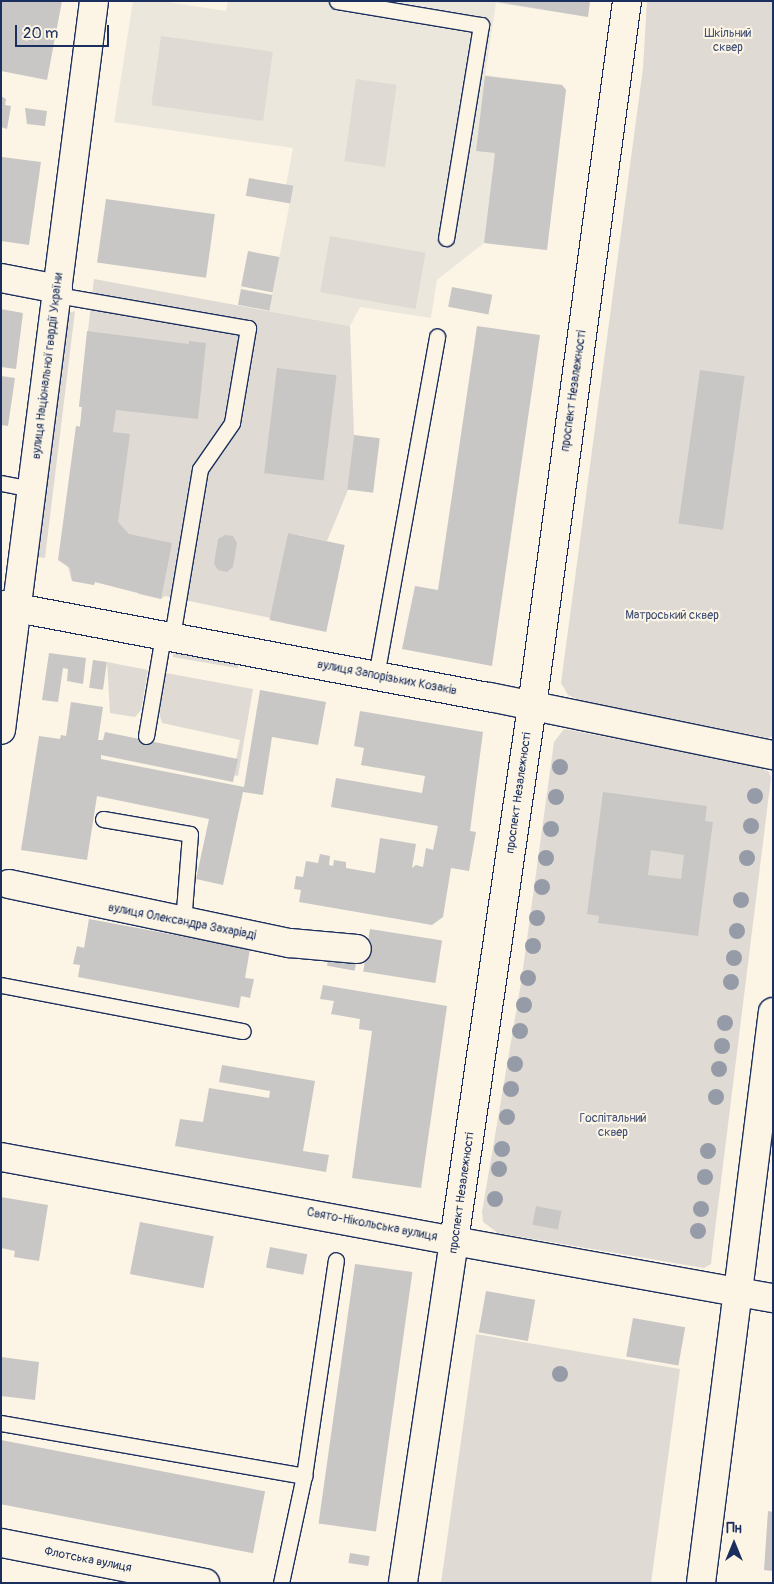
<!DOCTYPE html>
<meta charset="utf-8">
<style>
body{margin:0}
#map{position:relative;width:774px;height:1584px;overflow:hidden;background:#fcf5e5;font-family:Pangolin,sans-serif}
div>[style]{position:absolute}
.built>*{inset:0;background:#ece7dc}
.green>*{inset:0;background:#dfdbd4;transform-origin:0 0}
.building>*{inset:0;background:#c8c7c6;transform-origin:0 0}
.roads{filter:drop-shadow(1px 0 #1b2f5e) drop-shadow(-1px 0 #1b2f5e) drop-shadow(0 1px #1b2f5e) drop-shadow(0 -1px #1b2f5e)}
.lane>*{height:15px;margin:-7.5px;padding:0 7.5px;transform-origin:7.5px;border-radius:7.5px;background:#fcf5e5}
.street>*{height:28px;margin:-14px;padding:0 14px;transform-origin:14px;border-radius:14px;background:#fcf5e5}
.secondary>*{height:28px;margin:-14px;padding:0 14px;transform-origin:14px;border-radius:14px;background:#fcf5e5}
.primary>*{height:28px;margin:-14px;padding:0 14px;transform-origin:14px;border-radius:14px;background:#fcf5e5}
.trees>*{width:16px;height:16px;margin:-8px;border-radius:50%;background:#969ba8}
span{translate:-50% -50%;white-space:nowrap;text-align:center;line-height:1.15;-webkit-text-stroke:4px #fcf5e5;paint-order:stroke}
.park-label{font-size:12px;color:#425176}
.street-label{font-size:12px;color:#1b2f5e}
.frame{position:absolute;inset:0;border:2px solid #1b2f5e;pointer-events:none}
.north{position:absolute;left:709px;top:1519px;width:50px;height:50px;-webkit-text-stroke:4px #fcf5e5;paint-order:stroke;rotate:0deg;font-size:14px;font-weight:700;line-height:20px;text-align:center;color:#1b2f5e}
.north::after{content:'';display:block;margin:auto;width:18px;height:22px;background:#1b2f5e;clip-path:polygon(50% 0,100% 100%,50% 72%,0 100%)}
.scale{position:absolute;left:15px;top:25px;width:94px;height:22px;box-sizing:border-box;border:2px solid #1b2f5e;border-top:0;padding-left:6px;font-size:15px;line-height:18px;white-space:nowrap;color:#1b2f5e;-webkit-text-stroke:4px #fcf5e5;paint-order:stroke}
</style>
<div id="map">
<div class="built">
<i style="clip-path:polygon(133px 1px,161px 1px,226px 11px,228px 1px,590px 1px,588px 17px,496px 3px,485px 75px,562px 85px,566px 90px,547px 250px,484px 243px,437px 280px,431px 318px,360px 307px,350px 326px,269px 311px,293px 186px,286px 185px,293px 148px,114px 122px)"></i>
</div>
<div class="green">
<i style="clip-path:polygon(647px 1px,773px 1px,773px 736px,768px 738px,581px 701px,568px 695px,561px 683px,643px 68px)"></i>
<i style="left:161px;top:36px;width:113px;height:70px;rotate:8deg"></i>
<i style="left:356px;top:79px;width:41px;height:83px;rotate:8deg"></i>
<i style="left:330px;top:236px;width:97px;height:57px;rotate:10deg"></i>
<i style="clip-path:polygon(94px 279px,350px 326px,354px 435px,348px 490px,327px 541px,288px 533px,271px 618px,165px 596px,161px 599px,138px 594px,138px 591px,95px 582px,94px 585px,72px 581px,67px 564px,76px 426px,80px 426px,82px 407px,79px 407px)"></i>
<i style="clip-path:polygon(75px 311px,45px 558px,37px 557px,68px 313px)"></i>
<i style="left:174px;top:650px;width:66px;height:7px;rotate:10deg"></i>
<i style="clip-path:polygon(107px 662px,148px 670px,141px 710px,135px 717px,110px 713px)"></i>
<i style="clip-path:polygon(166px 673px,253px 689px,238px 776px,233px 775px,240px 740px,162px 723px,159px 713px)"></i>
<i style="clip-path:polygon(564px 729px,758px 766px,769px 772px,771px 778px,712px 1254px,711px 1264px,704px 1268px,498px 1233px,483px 1222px,482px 1212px,521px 983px,554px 742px)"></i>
<i style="clip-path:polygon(476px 1334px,680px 1369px,651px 1583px,441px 1583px)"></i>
</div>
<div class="building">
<i style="clip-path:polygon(1px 1px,62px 1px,47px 80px,1px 71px)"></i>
<i style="clip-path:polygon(492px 1px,590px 1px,588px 17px)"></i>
<i style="clip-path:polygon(485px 76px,562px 85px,566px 90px,547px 250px,484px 243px,495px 153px,476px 151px)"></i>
<i style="clip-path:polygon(1px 96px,6px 99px,5px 105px,11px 106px,7px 129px,1px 127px)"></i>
<i style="clip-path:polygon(25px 108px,47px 111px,45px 126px,27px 124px)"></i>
<i style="clip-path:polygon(2px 157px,41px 162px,29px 245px,1px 241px)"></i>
<i style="left:249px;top:178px;width:45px;height:18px;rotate:10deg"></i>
<i style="left:106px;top:199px;width:110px;height:64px;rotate:8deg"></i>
<i style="left:248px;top:251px;width:32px;height:36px;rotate:11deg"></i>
<i style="left:452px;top:287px;width:41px;height:20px;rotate:11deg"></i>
<i style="left:241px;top:289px;width:32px;height:16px;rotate:11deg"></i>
<i style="clip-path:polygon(1px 309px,23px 313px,16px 369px,1px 367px)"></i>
<i style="clip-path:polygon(477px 326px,540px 335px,492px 666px,402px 649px,415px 586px,438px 590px)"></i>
<i style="clip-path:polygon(87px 331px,189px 344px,189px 341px,206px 343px,198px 419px,116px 410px,113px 432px,130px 434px,118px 522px,129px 534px,172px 543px,161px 599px,95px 582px,94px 585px,72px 581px,70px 568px,58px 560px,76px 426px,80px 427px,82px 407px,79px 407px)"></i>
<i style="left:277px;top:368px;width:60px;height:106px;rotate:7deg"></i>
<i style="left:700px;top:370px;width:45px;height:155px;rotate:8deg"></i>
<i style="clip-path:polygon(1px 376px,15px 378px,8px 426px,1px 425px)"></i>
<i style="left:354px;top:435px;width:26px;height:55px;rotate:7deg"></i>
<i style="left:288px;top:533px;width:58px;height:89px;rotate:12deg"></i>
<i style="clip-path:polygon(225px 535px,233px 536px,237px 543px,233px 567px,227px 572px,218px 570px,214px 564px,218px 539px)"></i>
<i style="clip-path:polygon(49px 653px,86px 658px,83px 684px,67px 681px,68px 669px,63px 668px,58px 702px,42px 700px)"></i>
<i style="left:93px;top:660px;width:14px;height:28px;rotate:8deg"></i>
<i style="clip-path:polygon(260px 690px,326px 702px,318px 745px,272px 737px,263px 795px,243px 792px,223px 885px,196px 879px,209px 819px,97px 796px,87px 860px,21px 850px,39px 736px,60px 739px,61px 735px,66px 736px,71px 702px,103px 707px,98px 740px,103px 740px,105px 732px,238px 759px,233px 782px,101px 755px,101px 759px,244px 787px)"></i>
<i style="clip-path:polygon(360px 711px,483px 732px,470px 831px,476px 832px,469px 871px,451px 868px,443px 917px,432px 925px,299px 902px,301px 890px,294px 889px,296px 876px,303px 877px,306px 861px,318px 863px,320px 854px,330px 856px,329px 865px,333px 866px,334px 860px,346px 862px,346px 868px,375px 873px,380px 838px,416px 844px,412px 868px,416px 865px,423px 867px,426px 848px,433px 850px,438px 826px,331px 807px,336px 778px,422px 793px,425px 776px,361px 765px,364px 748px,354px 746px)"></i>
<i style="clip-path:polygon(evenodd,603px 792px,707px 806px,705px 821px,713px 822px,698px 936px,598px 923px,599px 916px,587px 914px,603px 792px,651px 850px,684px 855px,681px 879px,648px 875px,651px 850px)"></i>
<i style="clip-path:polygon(89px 919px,250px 949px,245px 978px,254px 979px,250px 998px,241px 996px,239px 1008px,78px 977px,80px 965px,73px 964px,77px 946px,84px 948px)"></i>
<i style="left:370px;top:929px;width:73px;height:43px;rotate:9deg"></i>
<i style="left:329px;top:955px;width:28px;height:11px;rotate:10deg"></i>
<i style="clip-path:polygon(323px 985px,447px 1006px,421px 1188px,352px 1178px,372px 1031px,359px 1029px,360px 1019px,331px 1014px,334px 1001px,320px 999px)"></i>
<i style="clip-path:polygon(222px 1065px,315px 1081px,303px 1151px,329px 1155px,326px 1172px,175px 1146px,180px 1119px,203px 1122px,209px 1088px,269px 1098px,270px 1091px,219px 1082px)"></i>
<i style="clip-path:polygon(1px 1197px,48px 1205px,39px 1261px,14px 1257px,15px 1251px,1px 1248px)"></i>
<i style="left:536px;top:1206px;width:26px;height:19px;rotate:11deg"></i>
<i style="left:140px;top:1222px;width:75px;height:53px;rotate:11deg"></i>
<i style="left:270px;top:1247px;width:38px;height:21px;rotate:11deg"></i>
<i style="left:355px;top:1264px;width:58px;height:262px;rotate:8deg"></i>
<i style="left:486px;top:1291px;width:50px;height:42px;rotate:10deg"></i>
<i style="left:633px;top:1318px;width:53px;height:39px;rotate:10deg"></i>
<i style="clip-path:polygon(1px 1357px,39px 1362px,35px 1400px,1px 1396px)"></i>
<i style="left:1px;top:1440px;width:269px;height:63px;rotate:11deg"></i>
<i style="clip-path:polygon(768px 1511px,773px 1512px,773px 1571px,764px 1570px)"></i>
<i style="left:350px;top:1553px;width:20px;height:10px;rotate:9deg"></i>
</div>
<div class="roads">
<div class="lane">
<i style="left:337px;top:1px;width:146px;rotate:9.5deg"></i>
<i style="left:481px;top:25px;width:216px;rotate:99.3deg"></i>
<i style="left:57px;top:295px;width:194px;rotate:9.8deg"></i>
<i style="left:248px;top:328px;width:96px;rotate:99.6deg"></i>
<i style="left:232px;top:423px;width:56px;rotate:124.8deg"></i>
<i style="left:200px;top:469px;width:170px;rotate:99.5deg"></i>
<i style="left:1px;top:483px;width:32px;rotate:11deg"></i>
<i style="left:376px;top:676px;width:345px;rotate:-79.8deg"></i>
<i style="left:146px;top:736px;width:102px;rotate:-80.4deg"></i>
<i style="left:103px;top:819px;width:88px;rotate:9.8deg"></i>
<i style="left:190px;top:834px;width:88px;rotate:94.5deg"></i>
<i style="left:1px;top:985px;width:246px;rotate:10.8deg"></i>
<i style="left:1px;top:1423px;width:308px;rotate:9.9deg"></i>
<i style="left:281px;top:1583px;width:109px;rotate:-77.9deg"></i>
<i style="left:304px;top:1476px;width:218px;rotate:-81.6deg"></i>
</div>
<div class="street">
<i style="left:1px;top:278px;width:58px;rotate:10.9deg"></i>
<i style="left:1px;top:730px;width:735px;rotate:-82.73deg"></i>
<i style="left:9px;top:884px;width:287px;rotate:11.9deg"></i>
<i style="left:290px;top:943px;width:67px;rotate:5.1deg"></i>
<i style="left:1px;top:1543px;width:208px;rotate:11.1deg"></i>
<i style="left:701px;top:1583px;width:293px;rotate:-82.8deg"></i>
</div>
<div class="secondary">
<i style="left:1px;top:605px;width:498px;rotate:10.7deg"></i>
<i style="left:490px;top:697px;width:289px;rotate:11.6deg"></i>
<i style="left:1px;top:1157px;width:461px;rotate:10.5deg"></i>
<i style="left:454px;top:1241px;width:346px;rotate:98.5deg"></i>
<i style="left:738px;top:1292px;width:36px;rotate:10deg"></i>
</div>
<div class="primary">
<i style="left:627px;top:1px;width:711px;rotate:97.67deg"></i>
<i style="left:532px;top:706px;width:541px;rotate:98.29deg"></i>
<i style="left:454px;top:1241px;width:289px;rotate:10.2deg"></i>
<i style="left:738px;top:1292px;width:282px;rotate:-82.9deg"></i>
</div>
</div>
<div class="trees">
<i style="left:560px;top:767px"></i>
<i style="left:755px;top:796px"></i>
<i style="left:556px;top:797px"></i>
<i style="left:751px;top:826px"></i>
<i style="left:551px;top:829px"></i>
<i style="left:546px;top:858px"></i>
<i style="left:747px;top:858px"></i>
<i style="left:542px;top:887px"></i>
<i style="left:741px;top:900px"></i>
<i style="left:537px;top:918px"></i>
<i style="left:737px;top:931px"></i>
<i style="left:533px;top:946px"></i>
<i style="left:734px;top:958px"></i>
<i style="left:528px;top:978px"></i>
<i style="left:731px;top:982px"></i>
<i style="left:524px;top:1005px"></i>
<i style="left:725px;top:1023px"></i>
<i style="left:520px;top:1031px"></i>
<i style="left:722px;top:1046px"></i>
<i style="left:515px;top:1064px"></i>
<i style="left:719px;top:1069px"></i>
<i style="left:511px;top:1089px"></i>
<i style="left:716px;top:1097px"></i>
<i style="left:507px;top:1117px"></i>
<i style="left:502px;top:1149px"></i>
<i style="left:708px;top:1151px"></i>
<i style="left:499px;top:1169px"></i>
<i style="left:705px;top:1177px"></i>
<i style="left:495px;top:1199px"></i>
<i style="left:701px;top:1209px"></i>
<i style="left:698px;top:1231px"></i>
<i style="left:560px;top:1374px"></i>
</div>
<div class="park-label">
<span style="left:728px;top:41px">Шкільний<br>сквер</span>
<span style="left:672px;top:616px">Матроський сквер</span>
<span style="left:613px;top:1126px">Госпітальний<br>сквер</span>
</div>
<div class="street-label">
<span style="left:48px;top:366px;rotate:-83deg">вулиця Національної гвардії України</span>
<span style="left:574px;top:391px;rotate:-82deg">проспект Незалежності</span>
<span style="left:387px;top:678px;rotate:11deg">вулиця Запорізьких Козаків</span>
<span style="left:519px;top:793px;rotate:-82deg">проспект Незалежності</span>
<span style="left:182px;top:922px;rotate:11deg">вулиця Олександра Захаріаді</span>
<span style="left:462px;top:1193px;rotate:-82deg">проспект Незалежності</span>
<span style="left:372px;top:1225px;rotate:11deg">Свято-Нікольська вулиця</span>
<span style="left:88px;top:1560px;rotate:11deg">Флотська вулиця</span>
</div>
<div class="frame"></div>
<div class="north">Пн</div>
<div class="scale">20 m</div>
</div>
